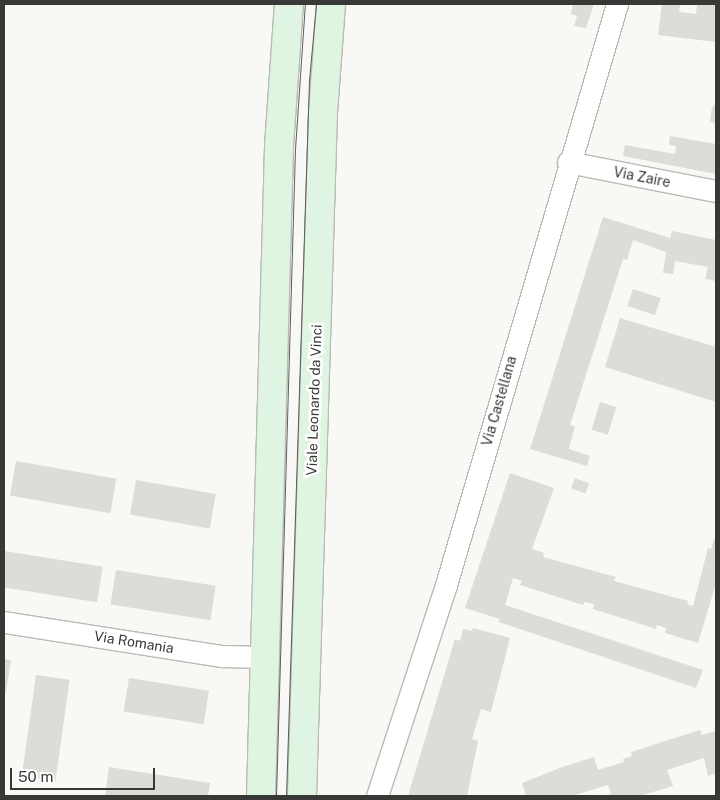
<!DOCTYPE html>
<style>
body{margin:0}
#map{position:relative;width:720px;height:800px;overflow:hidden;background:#f8f9f4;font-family:"Public Sans",sans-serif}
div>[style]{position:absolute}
.building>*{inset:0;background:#dddcd7;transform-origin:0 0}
.roads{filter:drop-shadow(1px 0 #b9bab6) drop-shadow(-1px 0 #b9bab6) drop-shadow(0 1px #b9bab6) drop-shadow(0 -1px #b9bab6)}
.street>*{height:21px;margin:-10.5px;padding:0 10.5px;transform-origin:10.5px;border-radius:10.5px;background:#fff}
.secondary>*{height:28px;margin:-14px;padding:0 14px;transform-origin:14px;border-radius:14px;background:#e0f4e2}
.tram>*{height:1px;margin:-0.5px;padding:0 0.5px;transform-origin:0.5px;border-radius:0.5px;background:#5d5d5b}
span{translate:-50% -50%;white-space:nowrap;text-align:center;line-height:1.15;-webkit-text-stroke:5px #fff;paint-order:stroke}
.street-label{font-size:14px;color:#383836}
.frame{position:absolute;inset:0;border:5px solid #383836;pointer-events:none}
.scale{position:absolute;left:10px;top:768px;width:145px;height:22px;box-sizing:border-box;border:2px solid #383836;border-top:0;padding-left:6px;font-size:15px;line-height:18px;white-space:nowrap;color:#383836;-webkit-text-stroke:4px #fff;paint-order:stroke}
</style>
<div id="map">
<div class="building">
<i style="clip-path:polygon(573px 4px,594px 4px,586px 28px,574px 26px,577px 16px,571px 14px)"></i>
<i style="clip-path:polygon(662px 4px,680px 5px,679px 12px,696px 14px,697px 4px,716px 4px,716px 42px,658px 35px)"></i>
<i style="clip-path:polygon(716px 104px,716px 123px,710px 122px,712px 107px)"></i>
<i style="clip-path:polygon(670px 136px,716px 144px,716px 174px,623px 156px,625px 145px,675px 154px,676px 146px,669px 145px)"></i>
<i style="clip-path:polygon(603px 217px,670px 238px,672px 231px,716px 240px,716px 281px,705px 279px,708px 267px,675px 261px,673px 274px,663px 273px,666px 252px,633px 240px,627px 260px,623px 259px,570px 425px,575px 426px,569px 449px,590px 456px,587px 466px,530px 449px)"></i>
<i style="left:633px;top:289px;width:29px;height:18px;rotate:18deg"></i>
<i style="clip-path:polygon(620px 318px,716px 347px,716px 402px,605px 367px)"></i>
<i style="left:600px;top:402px;width:17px;height:29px;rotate:17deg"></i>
<i style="left:16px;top:461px;width:102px;height:35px;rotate:10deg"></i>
<i style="clip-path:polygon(510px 473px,554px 488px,532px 549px,544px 553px,543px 557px,616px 577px,614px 581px,688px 601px,687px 604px,693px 606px,708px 548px,711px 549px,716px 534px,716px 583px,698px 643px,665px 633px,666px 628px,657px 625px,656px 629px,593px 609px,594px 604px,585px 602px,583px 605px,520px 585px,522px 581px,513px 578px,505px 605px,703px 670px,696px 688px,499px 622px,500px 619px,465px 608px)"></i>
<i style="left:575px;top:478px;width:15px;height:11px;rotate:20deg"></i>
<i style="left:136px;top:480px;width:81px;height:35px;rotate:10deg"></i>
<i style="left:4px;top:551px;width:100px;height:36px;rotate:9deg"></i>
<i style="left:116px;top:570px;width:101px;height:35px;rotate:9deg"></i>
<i style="clip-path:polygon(473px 628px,510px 638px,491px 712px,481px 709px,472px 739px,478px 741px,467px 796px,408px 796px,455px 639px,460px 641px,463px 629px,472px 631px)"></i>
<i style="clip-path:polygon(4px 659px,11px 660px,6px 692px,4px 692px)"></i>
<i style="left:36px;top:675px;width:34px;height:102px;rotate:8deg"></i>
<i style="left:129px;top:678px;width:81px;height:34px;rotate:9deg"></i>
<i style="clip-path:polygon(700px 730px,702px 735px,716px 731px,716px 773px,708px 776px,704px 758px,667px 770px,673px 786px,640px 796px,608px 796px,611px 793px,608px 785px,572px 796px,526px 796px,522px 783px,562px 767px,594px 757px,598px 770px,624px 762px,623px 759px,632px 756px,631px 752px)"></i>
<i style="clip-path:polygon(109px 767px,210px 783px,208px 796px,105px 796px)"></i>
</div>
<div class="roads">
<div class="street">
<i style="left:568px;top:162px;width:151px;rotate:11.1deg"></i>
<i style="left:4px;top:622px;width:221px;rotate:8.9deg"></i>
<i style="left:222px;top:656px;width:43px;rotate:1.3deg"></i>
<i style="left:377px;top:796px;width:222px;rotate:-71.9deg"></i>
<i style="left:446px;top:585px;width:606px;rotate:-73.6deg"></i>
</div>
<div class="secondary">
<i style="left:261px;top:796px;width:650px;rotate:-88.41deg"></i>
<i style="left:279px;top:146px;width:142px;rotate:-86deg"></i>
<i style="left:302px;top:796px;width:683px;rotate:-88.24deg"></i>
<i style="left:323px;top:113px;width:109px;rotate:-85.8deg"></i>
</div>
</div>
<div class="tram">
<i style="left:276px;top:796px;width:647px;rotate:-88.32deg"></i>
<i style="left:295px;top:149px;width:145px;rotate:-86.1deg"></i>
<i style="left:286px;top:796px;width:716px;rotate:-88.16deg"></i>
<i style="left:309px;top:80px;width:76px;rotate:-84.7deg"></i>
</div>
<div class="street-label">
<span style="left:642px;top:177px;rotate:11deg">Via Zaire</span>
<span style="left:314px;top:400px;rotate:-88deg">Viale Leonardo da Vinci</span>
<span style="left:499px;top:401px;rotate:-74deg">Via Castellana</span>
<span style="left:134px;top:642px;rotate:9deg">Via Romania</span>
</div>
<div class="frame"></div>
<div class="scale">50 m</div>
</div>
